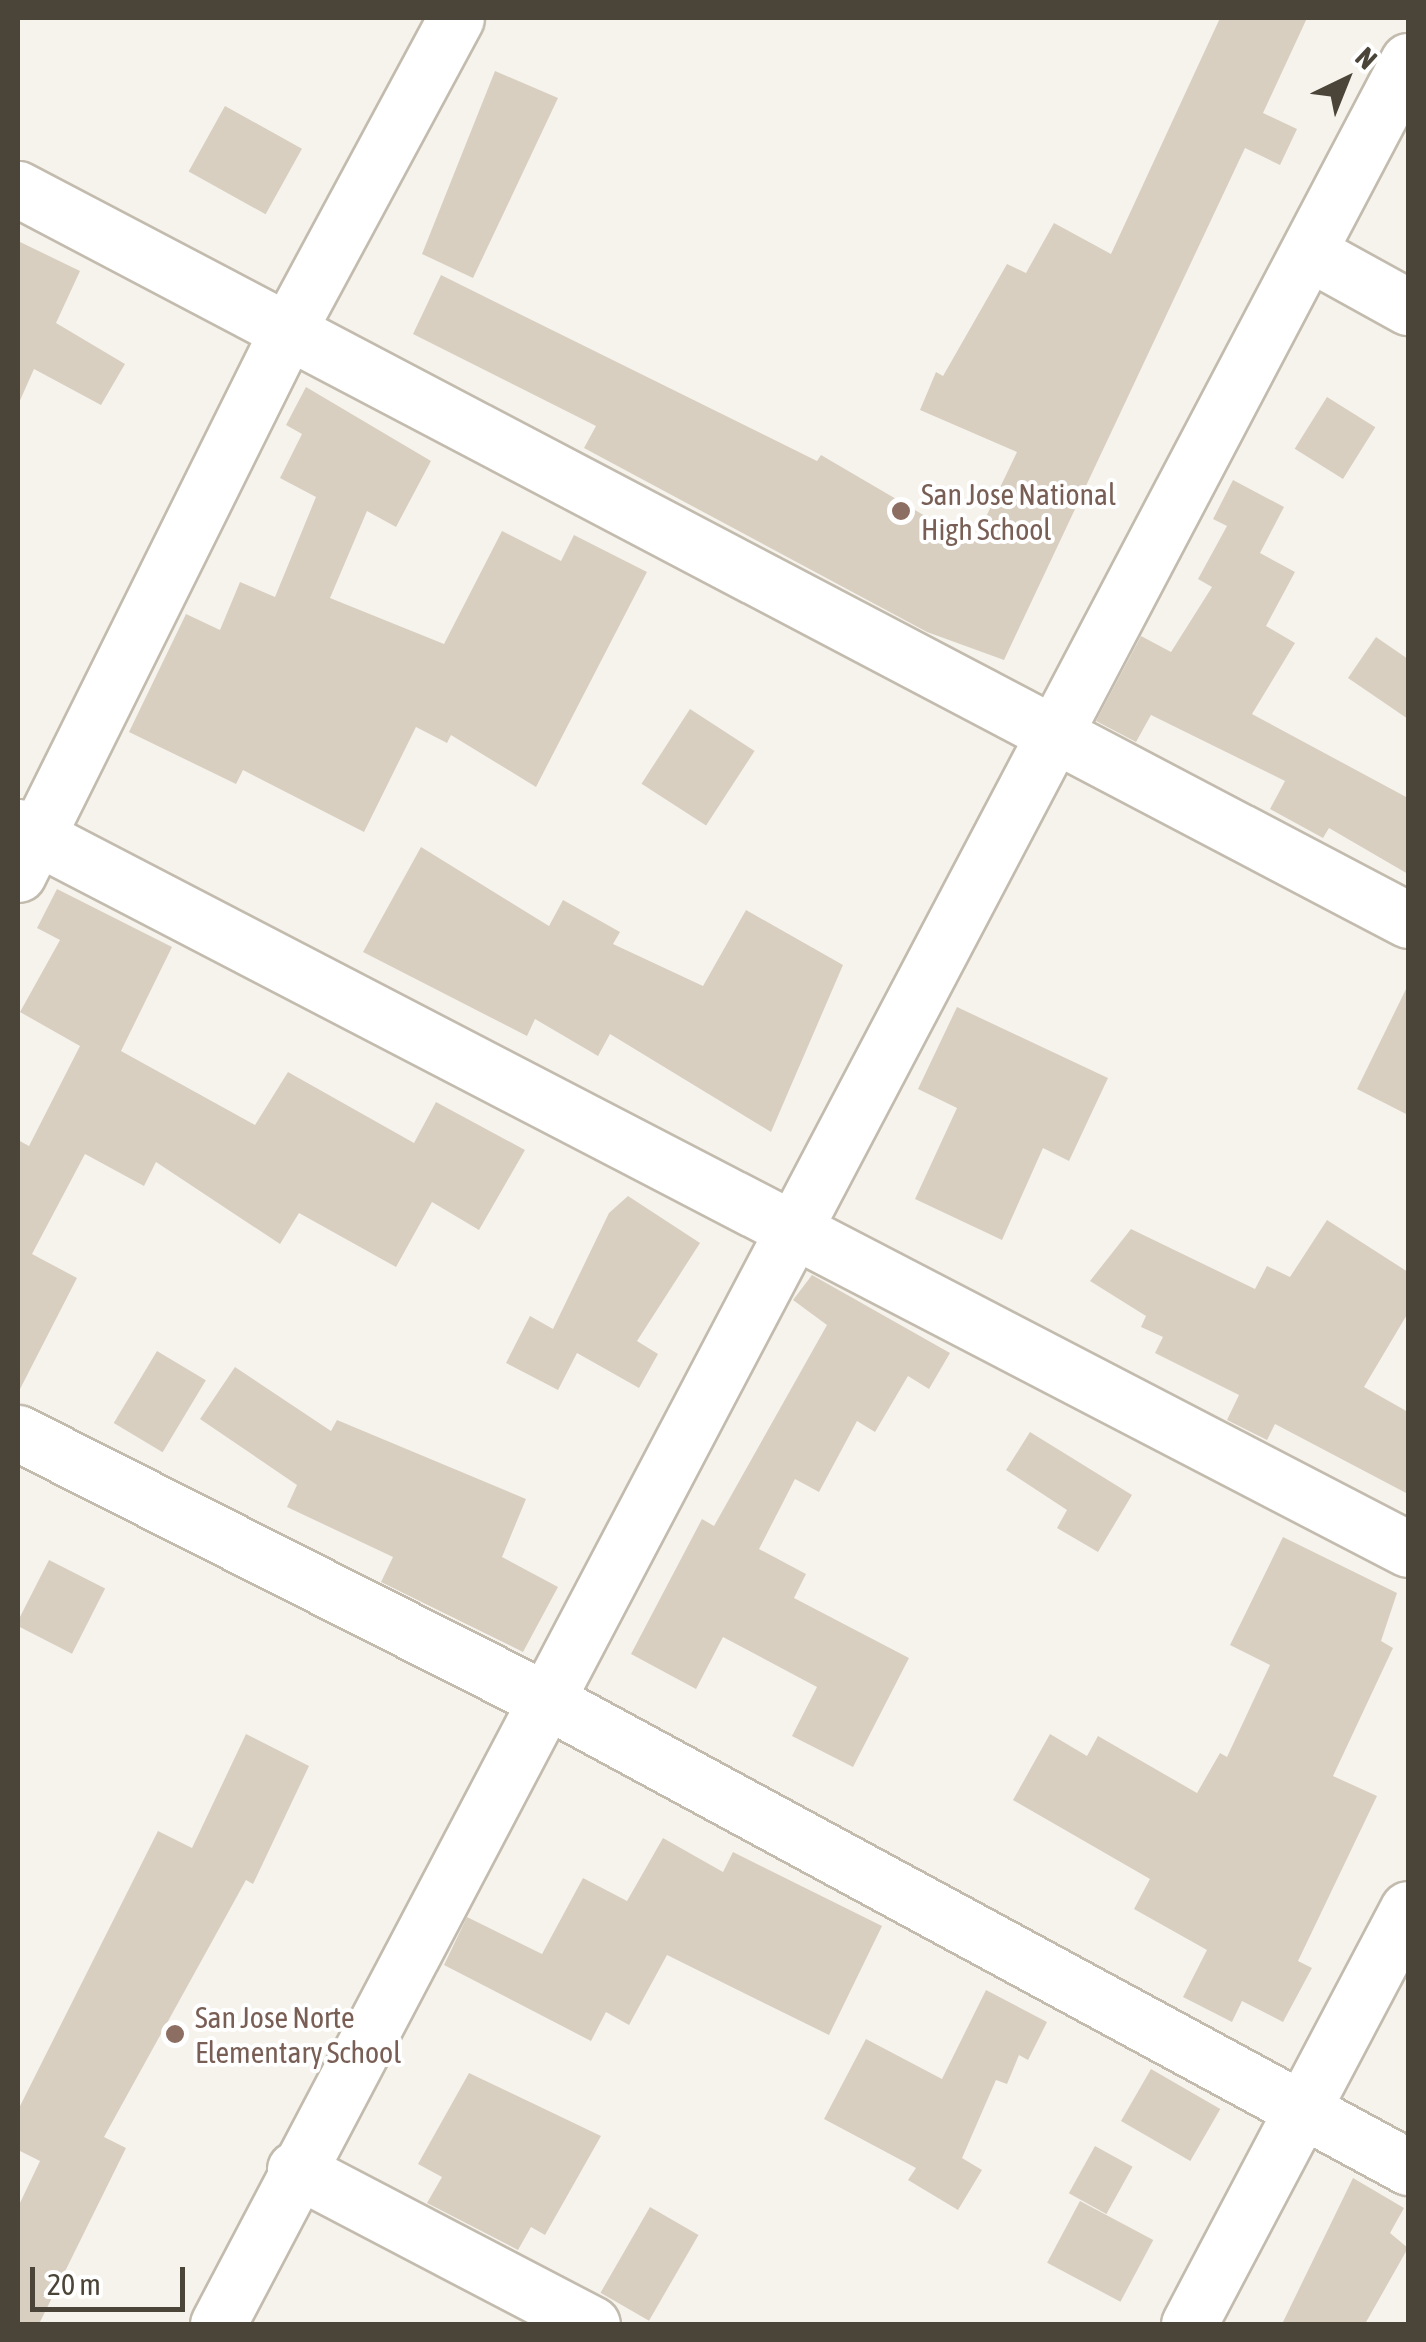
<!DOCTYPE html>
<style>
body{margin:0}
#map{position:relative;width:1426px;height:2342px;overflow:hidden;background:#f6f3ec;font-family:"Asap Condensed",sans-serif}
div>[style]{position:absolute}
.building>*{inset:0;background:#d8cfc1;transform-origin:0 0}
.roads{filter:drop-shadow(2px 0 #c2bbae) drop-shadow(-2px 0 #c2bbae) drop-shadow(0 2px #c2bbae) drop-shadow(0 -2px #c2bbae)}
.minor>*{height:55px;margin:-27.5px;padding:0 27.5px;transform-origin:27.5px;border-radius:27.5px;background:#fff}
.dots>*{width:28px;height:28px;translate:-50% -50%;box-sizing:border-box;border:5px solid #fff;border-radius:50%}
span{translate:-50% -50%;white-space:nowrap;text-align:center;line-height:1.15;-webkit-text-stroke:8px #fff;paint-order:stroke}
.education-label{font-size:30px;color:#785e54}
.left{translate:0 -50%;text-align:left}
.frame{position:absolute;inset:0;border:20px solid #4b4439;pointer-events:none}
.north{position:absolute;left:1296px;top:30px;width:100px;height:100px;-webkit-text-stroke:8px #fff;paint-order:stroke;rotate:43deg;font-size:28px;font-weight:700;line-height:40px;text-align:center;color:#4b4439}
.north::after{content:'';display:block;margin:auto;width:35px;height:45px;background:#4b4439;clip-path:polygon(50% 0,100% 100%,50% 72%,0 100%)}
.scale{position:absolute;left:30px;top:2267px;width:155px;height:45px;box-sizing:border-box;border:5px solid #4b4439;border-top:0;padding-left:12px;font-size:30px;line-height:35px;white-space:nowrap;color:#4b4439;-webkit-text-stroke:8px #fff;paint-order:stroke}
</style>
<div id="map">
<div class="building">
<i style="clip-path:polygon(1220px 18px,1307px 18px,1263px 113px,1297px 129px,1280px 165px,1245px 148px,1004px 660px,927px 632px,584px 448px,596px 426px,413px 334px,441px 275px,817px 461px,821px 455px,973px 544px,1017px 452px,920px 410px,936px 372px,943px 376px,1007px 264px,1026px 273px,1054px 223px,1111px 254px)"></i>
<i style="clip-path:polygon(495px 71px,558px 98px,473px 278px,422px 254px)"></i>
<i style="left:225px;top:106px;width:88px;height:75px;rotate:29deg"></i>
<i style="clip-path:polygon(18px 241px,80px 271px,56px 323px,125px 364px,101px 405px,34px 369px,18px 405px)"></i>
<i style="clip-path:polygon(306px 387px,431px 461px,396px 527px,367px 511px,330px 598px,444px 644px,502px 531px,561px 561px,574px 535px,647px 572px,536px 787px,451px 735px,447px 743px,416px 727px,364px 832px,243px 770px,236px 784px,129px 732px,186px 614px,220px 630px,240px 582px,275px 597px,316px 497px,280px 478px,302px 434px,286px 425px)"></i>
<i style="left:1327px;top:397px;width:57px;height:61px;rotate:32deg"></i>
<i style="clip-path:polygon(1233px 480px,1284px 507px,1260px 553px,1295px 572px,1266px 626px,1295px 643px,1252px 714px,1408px 798px,1408px 874px,1329px 828px,1323px 838px,1270px 809px,1285px 781px,1151px 715px,1136px 742px,1096px 721px,1141px 636px,1171px 652px,1212px 587px,1198px 579px,1227px 526px,1213px 519px)"></i>
<i style="clip-path:polygon(1376px 637px,1408px 659px,1408px 719px,1348px 678px)"></i>
<i style="left:690px;top:709px;width:77px;height:89px;rotate:33deg"></i>
<i style="clip-path:polygon(421px 847px,549px 926px,563px 900px,620px 932px,613px 944px,703px 986px,746px 910px,843px 965px,771px 1132px,610px 1034px,598px 1056px,535px 1019px,527px 1036px,363px 952px)"></i>
<i style="clip-path:polygon(57px 889px,172px 947px,121px 1051px,255px 1125px,288px 1072px,414px 1143px,436px 1102px,525px 1150px,479px 1230px,432px 1202px,396px 1267px,299px 1213px,280px 1244px,156px 1162px,144px 1186px,85px 1154px,32px 1254px,77px 1278px,18px 1393px,18px 1140px,29px 1146px,80px 1046px,20px 1012px,60px 940px,37px 928px)"></i>
<i style="clip-path:polygon(1408px 985px,1408px 1115px,1357px 1089px)"></i>
<i style="clip-path:polygon(957px 1007px,1108px 1078px,1069px 1161px,1043px 1148px,1002px 1240px,915px 1199px,957px 1108px,918px 1089px)"></i>
<i style="clip-path:polygon(628px 1196px,700px 1243px,637px 1341px,658px 1354px,639px 1388px,577px 1353px,558px 1390px,506px 1363px,530px 1316px,553px 1329px,609px 1213px)"></i>
<i style="clip-path:polygon(1327px 1220px,1408px 1272px,1408px 1313px,1364px 1387px,1408px 1412px,1408px 1494px,1275px 1424px,1267px 1440px,1227px 1420px,1239px 1395px,1155px 1353px,1163px 1337px,1141px 1327px,1146px 1316px,1090px 1281px,1131px 1229px,1255px 1289px,1267px 1266px,1290px 1277px)"></i>
<i style="clip-path:polygon(812px 1275px,950px 1353px,929px 1389px,908px 1376px,875px 1432px,857px 1421px,819px 1492px,795px 1479px,759px 1549px,806px 1574px,794px 1598px,909px 1658px,853px 1767px,792px 1736px,817px 1687px,723px 1637px,696px 1689px,631px 1654px,702px 1519px,714px 1526px,827px 1325px,793px 1300px)"></i>
<i style="left:157px;top:1351px;width:57px;height:84px;rotate:31deg"></i>
<i style="clip-path:polygon(235px 1367px,331px 1431px,337px 1420px,526px 1499px,502px 1557px,558px 1587px,523px 1652px,381px 1582px,393px 1557px,287px 1507px,297px 1485px,200px 1419px)"></i>
<i style="clip-path:polygon(1030px 1432px,1132px 1495px,1098px 1552px,1057px 1528px,1067px 1510px,1006px 1470px)"></i>
<i style="clip-path:polygon(1283px 1537px,1397px 1593px,1381px 1641px,1393px 1648px,1333px 1776px,1377px 1796px,1298px 1961px,1312px 1968px,1283px 2022px,1242px 2001px,1232px 2022px,1183px 1997px,1207px 1950px,1134px 1909px,1150px 1879px,1013px 1800px,1050px 1734px,1087px 1756px,1098px 1736px,1197px 1793px,1220px 1753px,1227px 1757px,1270px 1665px,1230px 1645px)"></i>
<i style="left:49px;top:1560px;width:63px;height:73px;rotate:27deg"></i>
<i style="clip-path:polygon(246px 1734px,309px 1766px,253px 1884px,246px 1880px,104px 2137px,126px 2148px,39px 2324px,18px 2324px,18px 2207px,40px 2161px,18px 2150px,18px 2110px,158px 1831px,192px 1848px)"></i>
<i style="clip-path:polygon(663px 1838px,723px 1872px,733px 1852px,882px 1926px,829px 2035px,667px 1955px,629px 2025px,606px 2012px,591px 2041px,444px 1965px,467px 1917px,542px 1954px,583px 1878px,627px 1901px)"></i>
<i style="clip-path:polygon(986px 1990px,1047px 2022px,1028px 2060px,1019px 2055px,1007px 2084px,996px 2080px,962px 2158px,982px 2170px,958px 2210px,908px 2180px,916px 2168px,824px 2119px,866px 2039px,942px 2079px)"></i>
<i style="left:1151px;top:2069px;width:80px;height:60px;rotate:30deg"></i>
<i style="clip-path:polygon(469px 2073px,601px 2136px,545px 2235px,531px 2227px,518px 2250px,427px 2203px,442px 2177px,418px 2164px)"></i>
<i style="left:1095px;top:2146px;width:43px;height:54px;rotate:29deg"></i>
<i style="clip-path:polygon(1353px 2178px,1404px 2208px,1390px 2233px,1408px 2248px,1365px 2324px,1282px 2324px)"></i>
<i style="left:1080px;top:2201px;width:83px;height:70px;rotate:28deg"></i>
<i style="left:650px;top:2207px;width:56px;height:99px;rotate:30deg"></i>
</div>
<div class="roads">
<div class="minor">
<i style="left:18px;top:189px;width:1570px;rotate:27.74deg"></i>
<i style="left:1310px;top:253px;width:112px;rotate:28.9deg"></i>
<i style="left:18px;top:827px;width:1566px;rotate:27.45deg"></i>
<i style="left:18px;top:874px;width:607px;rotate:-63.6deg"></i>
<i style="left:288px;top:330px;width:354px;rotate:-61.7deg"></i>
<i style="left:18px;top:1433px;width:589px;rotate:26.83deg"></i>
<i style="left:544px;top:1699px;width:983px;rotate:28.44deg"></i>
<i style="left:295px;top:2169px;width:335px;rotate:27.6deg"></i>
<i style="left:218px;top:2324px;width:2557px;rotate:-62.26deg"></i>
<i style="left:1189px;top:2324px;width:469px;rotate:-62.2deg"></i>
</div>
</div>
<div class="dots">
<i style="left:901px;top:511px;background:#8d6e63"></i>
<i style="left:175px;top:2034px;background:#8d6e63"></i>
</div>
<div class="education-label">
<span class="left" style="left:921px;top:511px">San Jose National<br>High School</span>
<span class="left" style="left:195px;top:2034px">San Jose Norte<br>Elementary School</span>
</div>
<div class="frame"></div>
<div class="north">N</div>
<div class="scale">20 m</div>
</div>
